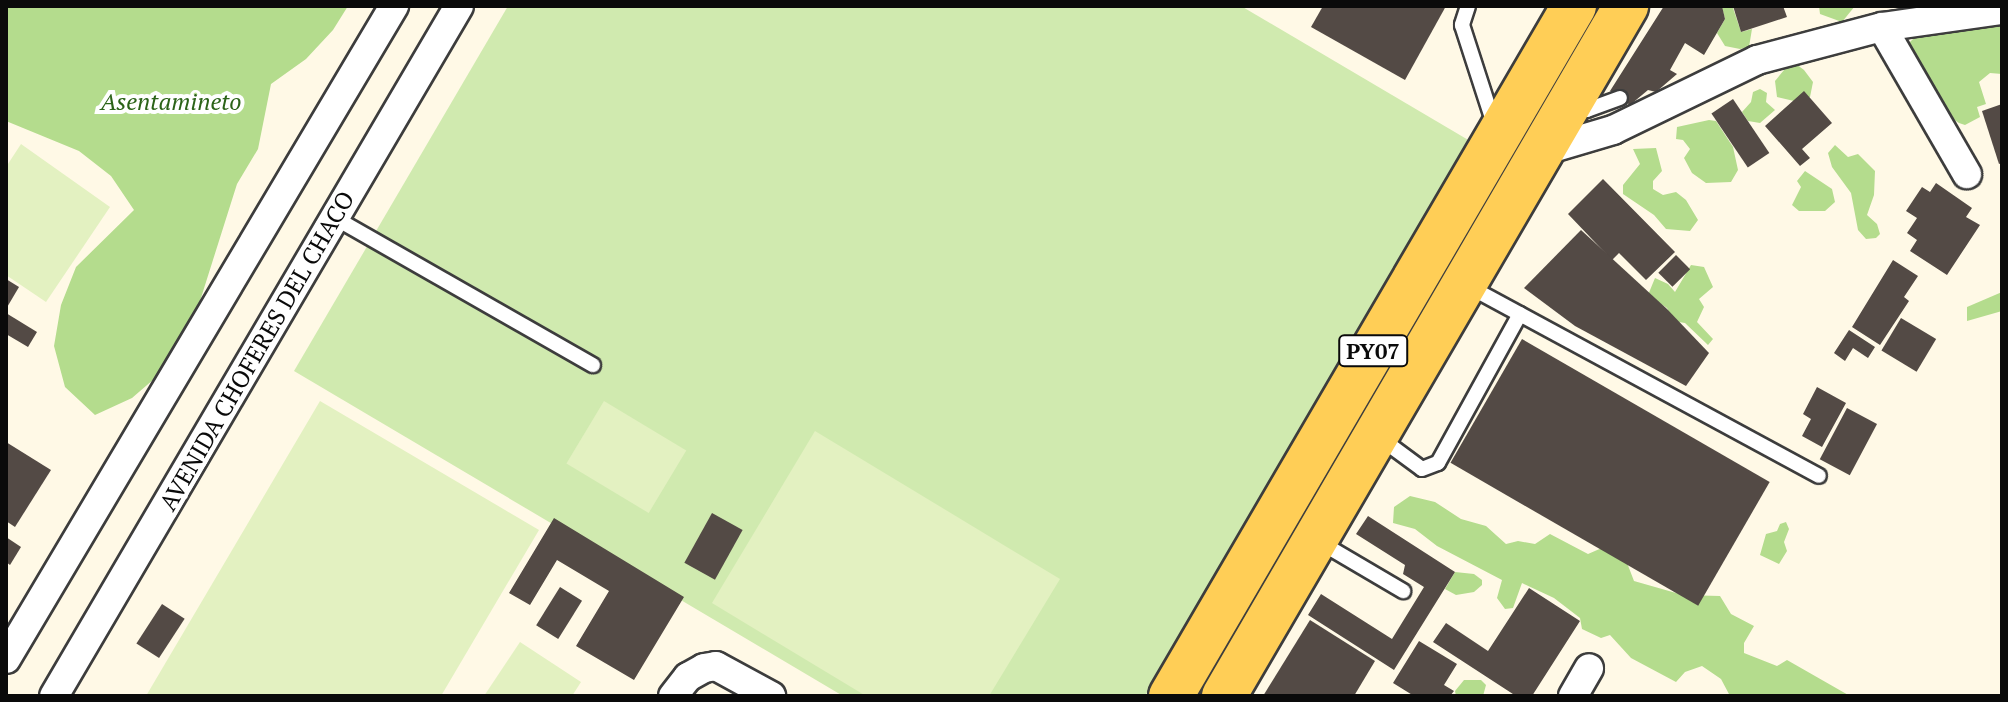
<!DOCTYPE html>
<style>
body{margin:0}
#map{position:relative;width:2008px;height:702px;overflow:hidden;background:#fff9e6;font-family:"PT Serif",serif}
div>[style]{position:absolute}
.green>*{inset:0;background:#d0eaaf}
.forest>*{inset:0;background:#b4dc8d}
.pitch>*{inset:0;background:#e3f1c1;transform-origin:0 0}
.building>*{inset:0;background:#534a45;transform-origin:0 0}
.roads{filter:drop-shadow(2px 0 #3d3d3d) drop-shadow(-2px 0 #3d3d3d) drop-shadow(0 2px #3d3d3d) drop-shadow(0 -2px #3d3d3d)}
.service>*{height:14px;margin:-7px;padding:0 7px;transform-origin:7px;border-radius:7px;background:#fff}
.minor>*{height:28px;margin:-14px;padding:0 14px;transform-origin:14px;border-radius:14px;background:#fff}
.primary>*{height:44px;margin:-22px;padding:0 22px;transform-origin:22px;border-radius:22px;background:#ffce56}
span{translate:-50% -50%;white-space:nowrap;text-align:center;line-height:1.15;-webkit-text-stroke:8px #fff;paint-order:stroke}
.shield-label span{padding:2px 6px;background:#fff;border:2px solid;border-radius:6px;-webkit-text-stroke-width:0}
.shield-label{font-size:22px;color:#0a0a0a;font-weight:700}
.park-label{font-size:24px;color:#2b6318;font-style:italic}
.street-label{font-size:24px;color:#0a0a0a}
.frame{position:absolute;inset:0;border:8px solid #0a0a0a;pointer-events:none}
</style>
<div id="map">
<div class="green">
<i style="clip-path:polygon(508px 6px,1241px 6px,1470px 141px,1145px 696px,843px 696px,294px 371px)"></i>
</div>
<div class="forest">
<i style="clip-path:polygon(6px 6px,348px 6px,333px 30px,306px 59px,271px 84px,258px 149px,237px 184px,200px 301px,161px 373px,132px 398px,95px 415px,65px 387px,54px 346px,61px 305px,76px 267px,134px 210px,111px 176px,79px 151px,6px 121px)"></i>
<i style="clip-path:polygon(1819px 6px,1855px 6px,1842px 22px,1820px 14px)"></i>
<i style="clip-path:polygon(1722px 7px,1733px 8px,1741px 32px,1752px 29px,1749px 47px,1740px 49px,1725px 46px,1717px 33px,1725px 19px)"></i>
<i style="clip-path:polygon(2002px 22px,2002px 74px,1990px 73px,1979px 82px,1986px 104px,1977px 107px,1980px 117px,1965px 125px,1959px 123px,1950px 117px,1900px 52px,1918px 34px,1952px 28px,1962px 32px)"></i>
<i style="clip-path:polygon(1789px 64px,1796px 64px,1804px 70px,1813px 82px,1810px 97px,1794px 101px,1777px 97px,1775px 81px)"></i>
<i style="clip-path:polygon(1760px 89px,1767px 93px,1766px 102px,1775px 110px,1760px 123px,1748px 121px,1742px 112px,1751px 102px,1753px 92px)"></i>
<i style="clip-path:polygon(1709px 120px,1716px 121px,1733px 147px,1738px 170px,1731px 182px,1706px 183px,1692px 173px,1684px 158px,1690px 149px,1683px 140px,1676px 139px,1677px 127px)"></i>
<i style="clip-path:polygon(1835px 145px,1848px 157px,1858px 154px,1875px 171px,1874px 195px,1867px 215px,1877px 224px,1880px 234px,1876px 238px,1866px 239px,1858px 230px,1851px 193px,1832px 167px,1828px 153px)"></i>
<i style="clip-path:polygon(1656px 148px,1662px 171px,1653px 181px,1653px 189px,1663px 195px,1676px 192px,1686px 200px,1698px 220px,1690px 231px,1666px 229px,1654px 215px,1623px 194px,1623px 185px,1640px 164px,1633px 149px)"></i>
<i style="clip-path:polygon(1805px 171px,1832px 189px,1835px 202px,1825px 211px,1799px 211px,1792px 205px,1801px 187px,1797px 181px)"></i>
<i style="clip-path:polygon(1691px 265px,1704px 267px,1713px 287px,1699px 299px,1704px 307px,1697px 322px,1713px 339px,1708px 345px,1685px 323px,1673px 321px,1667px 308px,1648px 295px,1655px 278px,1668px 284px,1675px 292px)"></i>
<i style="clip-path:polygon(2002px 292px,2002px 311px,1967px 321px,1967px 307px)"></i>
<i style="clip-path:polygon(1410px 496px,1435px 502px,1461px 519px,1486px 526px,1506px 544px,1518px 541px,1535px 544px,1550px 534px,1588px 554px,1611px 544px,1624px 555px,1634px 581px,1683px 595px,1720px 596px,1731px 614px,1754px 626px,1744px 643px,1744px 653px,1777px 666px,1787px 660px,1850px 696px,1730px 696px,1721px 679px,1702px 666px,1685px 672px,1676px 682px,1631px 658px,1610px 635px,1601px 638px,1582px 629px,1580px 618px,1554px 598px,1522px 583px,1513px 608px,1505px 609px,1497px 598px,1502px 580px,1437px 546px,1415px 529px,1393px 523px,1394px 507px)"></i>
<i style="clip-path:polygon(1786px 522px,1789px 529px,1784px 542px,1787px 551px,1779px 564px,1760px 555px,1766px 534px,1777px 531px,1780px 524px)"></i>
<i style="clip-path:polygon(1455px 572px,1474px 574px,1482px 580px,1482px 585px,1474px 592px,1456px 595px,1445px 589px)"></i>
<i style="clip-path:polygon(1464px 680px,1481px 680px,1486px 685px,1483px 696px,1456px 696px,1455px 691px)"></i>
</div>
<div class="pitch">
<i style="clip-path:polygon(21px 144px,110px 207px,46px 302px,6px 275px,6px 167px)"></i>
<i style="clip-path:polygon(320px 401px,539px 530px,441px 696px,146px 696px)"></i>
<i style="left:604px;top:401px;width:96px;height:73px;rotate:31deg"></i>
<i style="clip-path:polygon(815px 431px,1060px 579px,989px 696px,866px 696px,712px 603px)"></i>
<i style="clip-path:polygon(520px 642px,581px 682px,572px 696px,484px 696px)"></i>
</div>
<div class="building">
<i style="clip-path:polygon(1323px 6px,1446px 6px,1405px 80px,1311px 27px)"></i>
<i style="clip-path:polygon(1664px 6px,1722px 6px,1725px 19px,1704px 55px,1685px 43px,1670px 70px,1677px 74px,1656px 92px,1648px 90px,1630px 105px,1610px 91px)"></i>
<i style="clip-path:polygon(1733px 6px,1783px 6px,1787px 17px,1741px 32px)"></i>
<i style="clip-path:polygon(1804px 91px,1832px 123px,1802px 149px,1810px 158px,1800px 166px,1765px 126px)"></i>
<i style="left:1733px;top:99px;width:65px;height:26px;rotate:56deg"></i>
<i style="clip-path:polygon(2002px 104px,2002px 163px,1999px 164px,1982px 111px)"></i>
<i style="clip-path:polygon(1603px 179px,1675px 252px,1646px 280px,1619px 253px,1612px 260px,1568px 214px)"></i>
<i style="clip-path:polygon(1936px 183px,1972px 208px,1966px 217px,1980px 225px,1947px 275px,1910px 251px,1917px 240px,1907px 233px,1917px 218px,1906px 211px,1922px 187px,1930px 192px)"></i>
<i style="clip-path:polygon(1581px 230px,1667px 309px,1709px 353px,1686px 386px,1575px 326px,1524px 288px)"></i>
<i style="left:1676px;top:255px;width:20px;height:25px;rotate:45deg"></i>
<i style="clip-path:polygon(1893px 260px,1918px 276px,1904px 297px,1909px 301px,1880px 345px,1852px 327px)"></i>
<i style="clip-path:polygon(6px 279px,19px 287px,6px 309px)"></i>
<i style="clip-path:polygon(6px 313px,37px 332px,28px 347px,6px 334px)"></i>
<i style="left:1901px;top:318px;width:41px;height:38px;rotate:31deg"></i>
<i style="clip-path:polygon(1849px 330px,1875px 347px,1868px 358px,1853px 348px,1845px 361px,1834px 353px)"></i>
<i style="left:1522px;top:339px;width:286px;height:143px;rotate:30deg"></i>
<i style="clip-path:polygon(1817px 387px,1846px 403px,1822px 447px,1802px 436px,1811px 419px,1803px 414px)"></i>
<i style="left:1847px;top:408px;width:34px;height:58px;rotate:28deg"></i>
<i style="clip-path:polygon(6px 442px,51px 470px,15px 527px,6px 521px)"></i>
<i style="left:712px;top:513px;width:35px;height:57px;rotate:29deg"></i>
<i style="clip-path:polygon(1368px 516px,1455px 572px,1394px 670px,1308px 615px,1321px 594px,1392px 639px,1424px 587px,1403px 574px,1405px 565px,1356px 534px)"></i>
<i style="clip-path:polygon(554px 518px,684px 597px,634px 680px,576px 646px,609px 591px,557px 560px,530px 605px,509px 593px)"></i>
<i style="clip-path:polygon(6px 537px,21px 547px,10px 565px,6px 562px)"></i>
<i style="left:560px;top:587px;width:26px;height:45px;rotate:32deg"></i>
<i style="clip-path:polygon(1529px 588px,1580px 621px,1532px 696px,1516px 696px,1433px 642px,1446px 623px,1488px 651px)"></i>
<i style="left:162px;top:604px;width:27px;height:47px;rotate:33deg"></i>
<i style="clip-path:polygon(1310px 620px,1375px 661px,1354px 696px,1263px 696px)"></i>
<i style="clip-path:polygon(1419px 641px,1457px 664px,1444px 685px,1454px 691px,1450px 696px,1414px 696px,1393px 683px)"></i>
</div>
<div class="roads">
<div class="service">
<i style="left:1468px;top:6px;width:20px;rotate:108deg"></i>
<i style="left:1462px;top:25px;width:104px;rotate:72.1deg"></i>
<i style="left:1574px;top:109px;width:13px;rotate:4deg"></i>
<i style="left:1587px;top:110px;width:35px;rotate:-20deg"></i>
<i style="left:335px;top:218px;width:297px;rotate:29.7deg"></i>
<i style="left:1466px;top:285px;width:401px;rotate:28.4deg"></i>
<i style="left:1380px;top:438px;width:52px;rotate:36.4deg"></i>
<i style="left:1422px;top:469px;width:17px;rotate:-21deg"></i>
<i style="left:1438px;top:463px;width:170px;rotate:-61.2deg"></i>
<i style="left:1318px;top:541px;width:99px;rotate:30.5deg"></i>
</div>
<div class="minor">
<i style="left:1882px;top:27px;width:170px;rotate:60deg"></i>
<i style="left:1542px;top:151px;width:74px;rotate:-16.5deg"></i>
<i style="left:1613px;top:130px;width:160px;rotate:-25.9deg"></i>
<i style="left:1757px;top:60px;width:129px;rotate:-14.8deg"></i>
<i style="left:1882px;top:27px;width:121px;rotate:-8.1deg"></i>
<i style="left:6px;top:659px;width:760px;rotate:-59.28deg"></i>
<i style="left:54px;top:696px;width:800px;rotate:-59.59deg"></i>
<i style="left:673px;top:696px;width:24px;rotate:-52deg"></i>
<i style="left:688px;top:677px;width:18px;rotate:-29deg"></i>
<i style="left:704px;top:668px;width:12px;rotate:-9deg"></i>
<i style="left:716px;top:666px;width:63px;rotate:28.6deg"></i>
<i style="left:1573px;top:696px;width:32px;rotate:-60deg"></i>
</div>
<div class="primary">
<i style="left:1171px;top:696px;width:799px;rotate:-59.71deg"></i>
<i style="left:1224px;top:696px;width:799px;rotate:-59.77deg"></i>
</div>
</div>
<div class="shield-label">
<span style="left:1373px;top:351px">PY07</span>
</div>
<div class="park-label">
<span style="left:171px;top:102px">Asentamineto</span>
</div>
<div class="street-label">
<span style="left:257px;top:351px;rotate:-60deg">AVENIDA CHOFERES DEL CHACO</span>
</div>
<div class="frame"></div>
</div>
